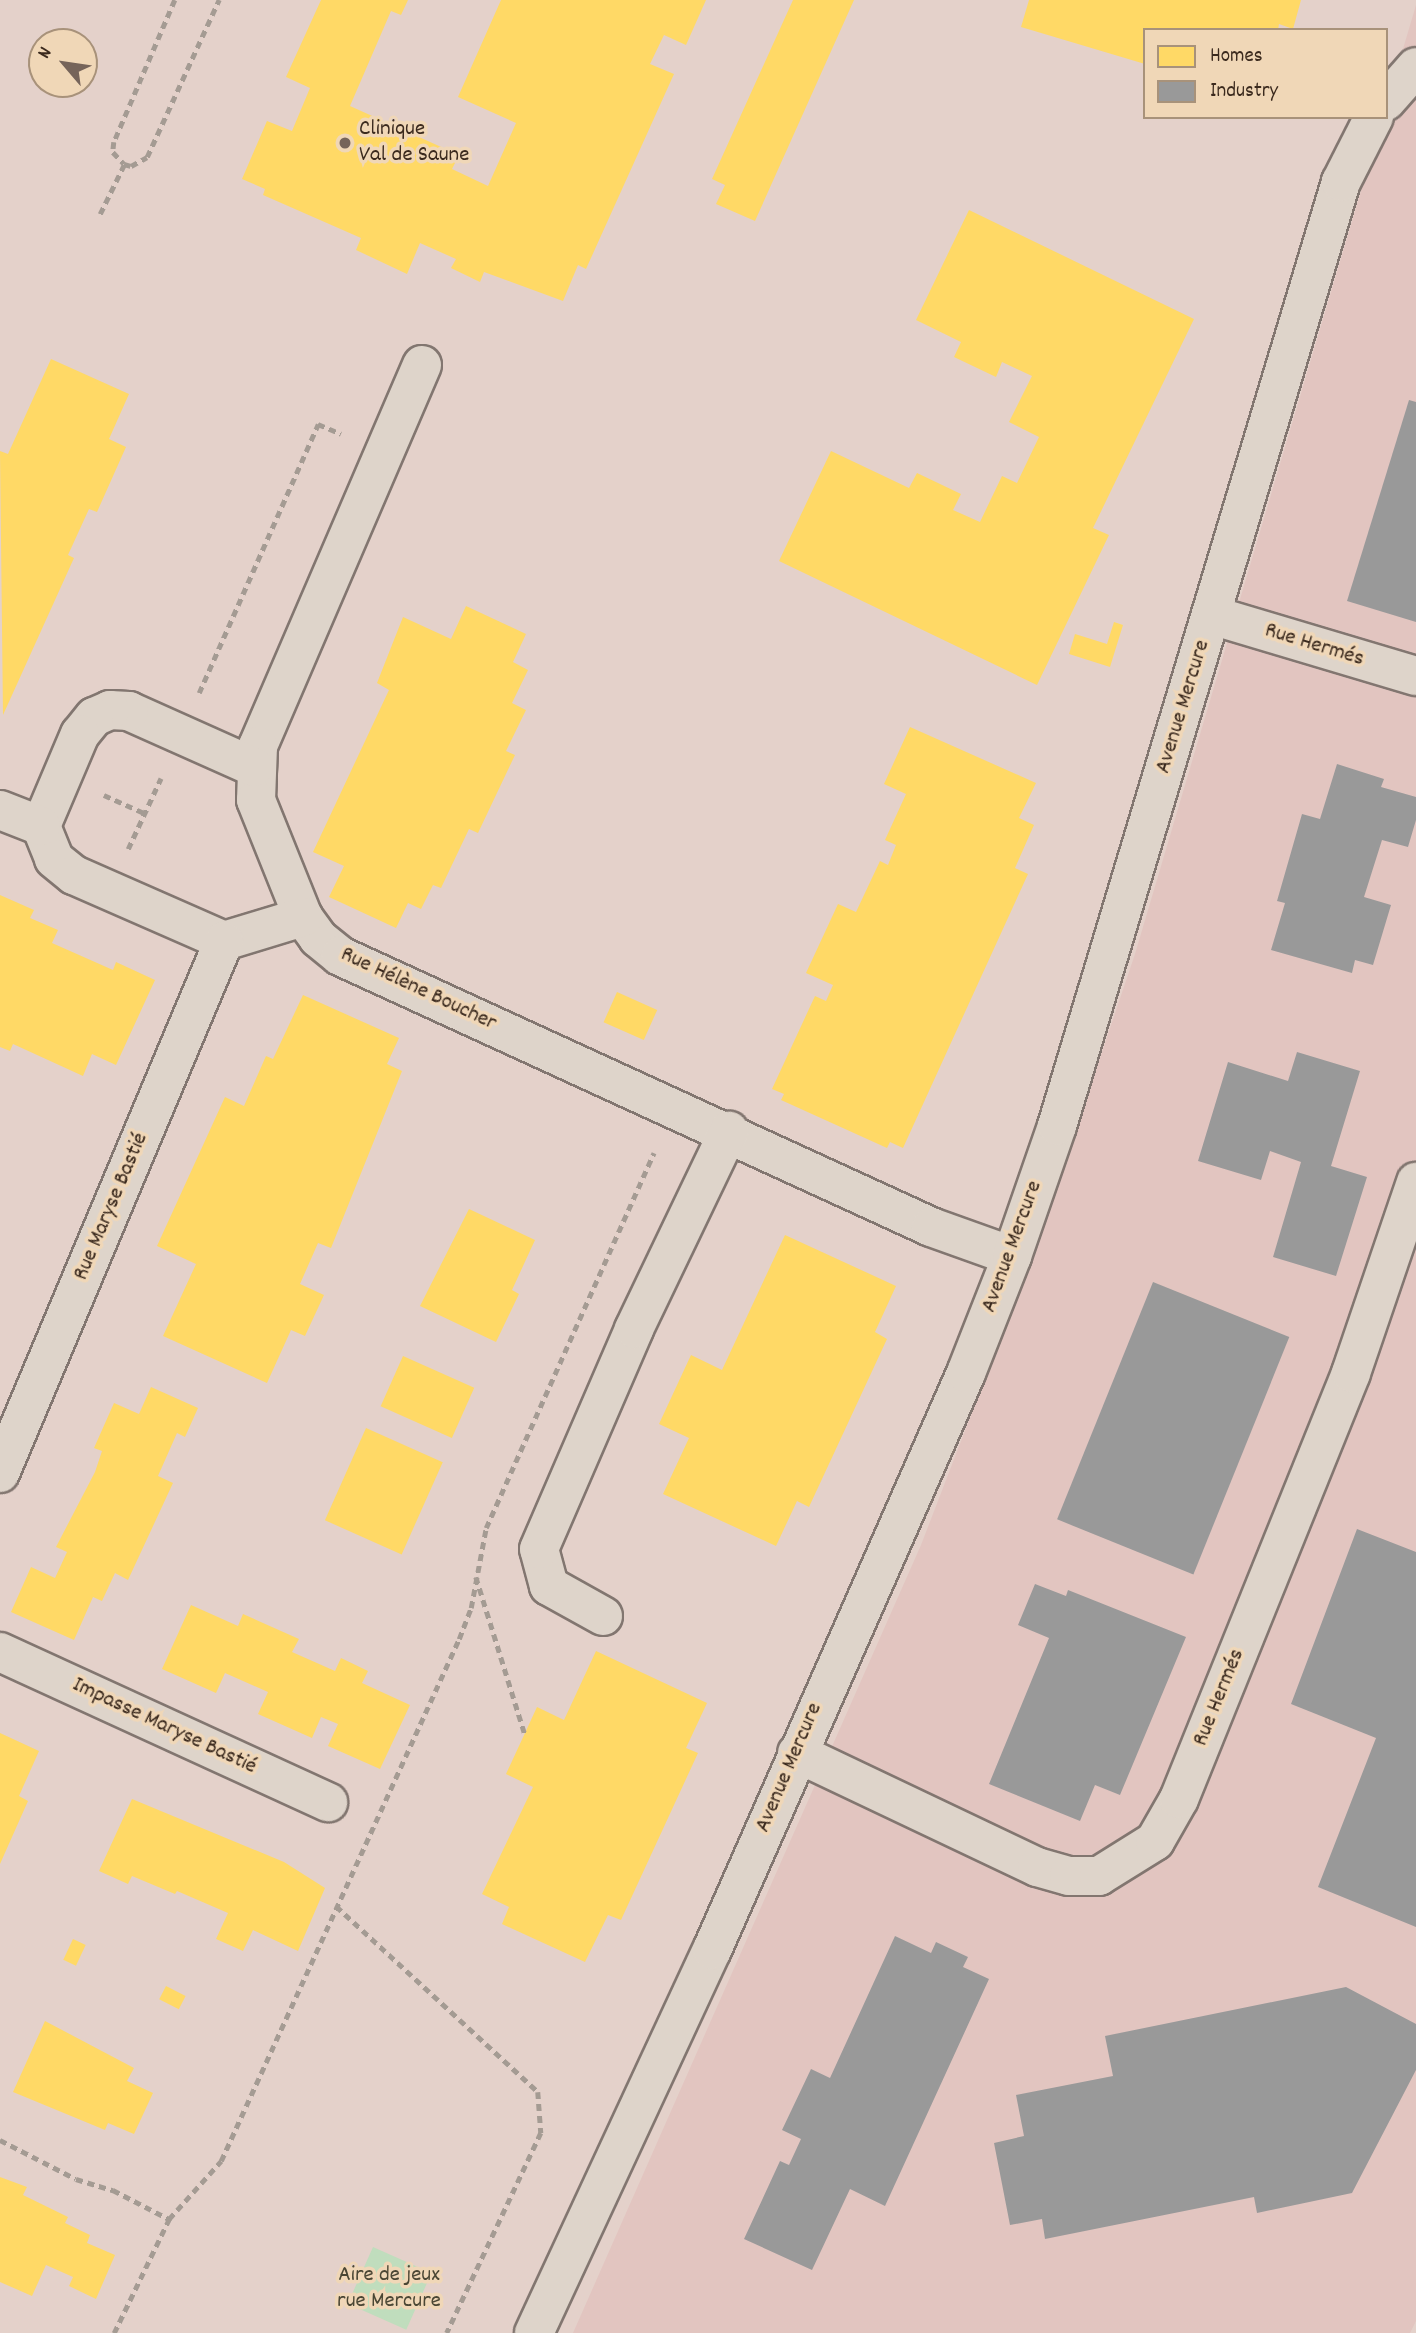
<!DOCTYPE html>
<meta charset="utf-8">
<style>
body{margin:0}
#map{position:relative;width:1416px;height:2333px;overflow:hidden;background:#e4d1ca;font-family:Dekko,sans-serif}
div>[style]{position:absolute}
.built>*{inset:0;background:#e2c5c0}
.green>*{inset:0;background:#c0ddbd;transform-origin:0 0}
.homes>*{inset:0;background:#ffd966;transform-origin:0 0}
.industry>*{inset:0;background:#999;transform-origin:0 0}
.path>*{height:4.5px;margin-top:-2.25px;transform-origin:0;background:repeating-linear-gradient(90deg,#a49b93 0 7px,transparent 0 12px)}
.roads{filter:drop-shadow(2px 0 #827670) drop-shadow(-2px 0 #827670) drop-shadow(0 2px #827670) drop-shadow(0 -2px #827670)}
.minor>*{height:38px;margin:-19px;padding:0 19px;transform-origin:19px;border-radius:19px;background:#ded4ca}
.dots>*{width:19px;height:19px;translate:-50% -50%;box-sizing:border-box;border:4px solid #f0d7b7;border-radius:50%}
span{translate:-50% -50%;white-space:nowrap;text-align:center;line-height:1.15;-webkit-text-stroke:7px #f0d7b7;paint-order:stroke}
.poi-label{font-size:23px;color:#3b2a1e}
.left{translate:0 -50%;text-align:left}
.street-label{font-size:23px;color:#3b2a1e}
.park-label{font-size:23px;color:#4a4634}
.legend{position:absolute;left:1143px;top:28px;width:245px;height:91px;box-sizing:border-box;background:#f0d7b7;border:2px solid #a8927a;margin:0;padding:9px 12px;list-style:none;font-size:21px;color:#3b2a1e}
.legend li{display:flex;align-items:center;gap:14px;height:35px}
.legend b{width:35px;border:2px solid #a8927a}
.north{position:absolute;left:28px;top:28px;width:70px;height:70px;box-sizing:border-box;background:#f0d7b7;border:2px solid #a8927a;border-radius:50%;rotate:299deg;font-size:19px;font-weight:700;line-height:28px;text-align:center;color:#3b2a1e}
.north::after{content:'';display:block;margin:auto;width:24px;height:32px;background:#76645a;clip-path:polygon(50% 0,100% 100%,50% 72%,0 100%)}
</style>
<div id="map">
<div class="built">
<i style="clip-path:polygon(1416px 5px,1416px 2321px,1410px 2333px,573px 2333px,921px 1545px,1040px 1236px,1135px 954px)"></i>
</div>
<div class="green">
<i style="left:373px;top:2247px;width:64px;height:62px;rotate:24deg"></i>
</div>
<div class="homes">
<i style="clip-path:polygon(321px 0,408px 0,401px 15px,391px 11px,350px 106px,459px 155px,452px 169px,488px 186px,516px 123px,458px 97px,501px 0,706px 0,686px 45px,664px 35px,650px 64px,674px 74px,586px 269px,578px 265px,563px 301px,484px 272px,480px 282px,451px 268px,456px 259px,420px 243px,407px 274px,356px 250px,361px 238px,263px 195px,265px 189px,242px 179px,267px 121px,292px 131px,310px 88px,286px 77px)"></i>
<i style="clip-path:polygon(793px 0,854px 0,755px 221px,716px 204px,725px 185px,712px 179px)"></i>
<i style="clip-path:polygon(1029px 0,1301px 0,1293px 29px,1279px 24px,1278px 30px,1145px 30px,1145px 64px,1021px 27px)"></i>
<i style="clip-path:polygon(969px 210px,1194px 319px,1093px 528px,1109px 535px,1037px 685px,779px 561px,831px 451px,909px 488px,917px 473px,961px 494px,953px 510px,980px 522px,1002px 476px,1017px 483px,1039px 437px,1009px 422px,1032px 376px,1002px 362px,996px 377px,954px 357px,961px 342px,916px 320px)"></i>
<i style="clip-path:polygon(51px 359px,129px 394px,109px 439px,126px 447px,97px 512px,89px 509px,68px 555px,74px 558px,3px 715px,0 451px,8px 454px)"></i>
<i style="clip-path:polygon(466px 606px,526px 634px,513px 662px,528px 670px,512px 703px,526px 710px,506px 751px,515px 755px,478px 833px,469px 829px,441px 888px,433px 885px,421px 909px,408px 903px,396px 928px,329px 897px,344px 866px,313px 852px,389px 690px,377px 683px,403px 617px,451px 639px)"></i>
<i style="clip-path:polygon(1114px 622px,1123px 625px,1110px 667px,1069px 654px,1075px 634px,1107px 644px)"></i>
<i style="clip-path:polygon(910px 727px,1036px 783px,1019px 818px,1034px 825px,1015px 868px,1028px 874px,903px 1148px,890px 1142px,887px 1148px,781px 1100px,784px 1094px,772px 1089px,815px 996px,826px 1001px,833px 985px,806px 973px,838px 904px,856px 912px,880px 861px,888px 865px,896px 845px,885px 840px,906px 794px,884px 784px)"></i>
<i style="clip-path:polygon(0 895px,34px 910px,30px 918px,58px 930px,52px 943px,113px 970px,116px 962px,155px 980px,116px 1065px,92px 1054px,83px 1076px,13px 1044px,10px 1051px,0 1047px)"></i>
<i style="left:617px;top:992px;width:44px;height:33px;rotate:24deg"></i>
<i style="clip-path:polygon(303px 995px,399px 1038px,387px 1064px,402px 1071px,331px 1248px,318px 1243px,300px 1284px,324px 1295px,305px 1336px,291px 1330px,267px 1383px,163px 1336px,196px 1264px,157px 1246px,225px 1097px,244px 1106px,266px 1056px,273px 1059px)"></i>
<i style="clip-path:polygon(469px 1209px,535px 1240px,512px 1290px,519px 1294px,496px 1342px,420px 1306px)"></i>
<i style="clip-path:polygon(785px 1235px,896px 1286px,875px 1332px,887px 1339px,809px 1507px,797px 1501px,776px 1546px,663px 1494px,689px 1438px,659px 1424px,691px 1355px,722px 1370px)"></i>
<i style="left:403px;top:1356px;width:78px;height:55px;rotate:24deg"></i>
<i style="clip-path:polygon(151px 1387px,198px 1408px,185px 1437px,177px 1433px,158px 1476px,173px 1483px,128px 1580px,115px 1573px,102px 1601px,93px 1597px,74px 1640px,11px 1612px,31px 1567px,55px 1578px,67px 1552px,56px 1547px,95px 1472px,102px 1451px,94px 1448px,114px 1403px,139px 1414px)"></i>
<i style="left:366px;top:1428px;width:84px;height:101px;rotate:24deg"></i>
<i style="clip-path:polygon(191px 1605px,238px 1626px,243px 1614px,299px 1639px,292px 1652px,335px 1671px,341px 1658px,368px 1671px,362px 1683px,410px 1705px,380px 1769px,328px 1746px,338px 1724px,321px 1717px,312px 1738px,258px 1714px,268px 1692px,225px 1673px,216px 1693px,162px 1669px)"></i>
<i style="clip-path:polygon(596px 1651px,707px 1703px,686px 1748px,698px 1753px,621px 1920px,608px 1915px,585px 1962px,502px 1924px,509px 1907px,482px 1894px,533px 1787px,506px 1774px,537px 1707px,564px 1720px)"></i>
<i style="clip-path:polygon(0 1733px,39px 1751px,19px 1796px,28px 1801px,0 1864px)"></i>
<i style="clip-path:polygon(132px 1799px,284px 1862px,325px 1888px,298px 1951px,253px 1930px,243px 1951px,216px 1939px,228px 1913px,177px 1891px,175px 1894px,132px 1876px,128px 1884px,99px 1871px)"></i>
<i style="left:73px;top:1939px;width:14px;height:23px;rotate:25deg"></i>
<i style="left:166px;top:1986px;width:22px;height:15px;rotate:27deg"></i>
<i style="clip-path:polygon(45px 2021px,134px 2068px,127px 2081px,153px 2093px,134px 2134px,108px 2123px,105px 2130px,13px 2092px)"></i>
<i style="clip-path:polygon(0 2177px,27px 2187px,23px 2195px,68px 2217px,65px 2223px,90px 2235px,87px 2243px,115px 2255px,96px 2299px,69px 2286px,73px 2277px,46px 2265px,32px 2296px,0 2282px)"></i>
</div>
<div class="industry">
<i style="clip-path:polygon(1409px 400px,1416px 402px,1416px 622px,1347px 601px)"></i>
<i style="clip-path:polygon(1337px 764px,1384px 779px,1381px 787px,1416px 797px,1416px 820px,1408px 847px,1382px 840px,1364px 897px,1391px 905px,1373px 965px,1355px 960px,1352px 973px,1271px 950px,1285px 903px,1277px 901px,1302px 814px,1320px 819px)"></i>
<i style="clip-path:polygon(1297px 1052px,1360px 1071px,1331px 1166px,1367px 1177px,1336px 1276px,1273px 1257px,1301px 1162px,1270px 1151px,1261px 1180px,1198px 1161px,1228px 1062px,1288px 1081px)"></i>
<i style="left:1153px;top:1282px;width:147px;height:256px;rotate:22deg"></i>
<i style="clip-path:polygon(1357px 1529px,1416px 1552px,1416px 1927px,1318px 1887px,1376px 1738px,1291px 1704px)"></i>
<i style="clip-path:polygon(1035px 1584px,1066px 1596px,1068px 1590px,1186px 1637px,1120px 1795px,1095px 1785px,1080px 1821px,989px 1784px,1049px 1638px,1018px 1625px)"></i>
<i style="clip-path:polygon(895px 1936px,931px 1953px,936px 1942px,968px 1957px,963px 1967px,989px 1979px,885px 2206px,850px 2189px,812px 2270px,744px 2239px,780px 2161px,789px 2165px,801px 2139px,782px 2130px,811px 2069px,830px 2078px)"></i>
<i style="clip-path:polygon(1346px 1987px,1416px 2024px,1416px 2070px,1352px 2193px,1257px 2213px,1254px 2197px,1045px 2239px,1042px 2219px,1010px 2225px,994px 2143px,1024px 2136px,1016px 2095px,1113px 2076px,1105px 2036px)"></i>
</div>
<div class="path">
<i style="left:175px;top:0;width:155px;rotate:113.2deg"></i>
<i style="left:114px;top:142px;width:10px;rotate:96deg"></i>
<i style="left:113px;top:152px;width:16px;rotate:47deg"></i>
<i style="left:124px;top:164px;width:7px;rotate:16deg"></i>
<i style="left:131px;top:166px;width:18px;rotate:-29deg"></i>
<i style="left:147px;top:157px;width:173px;rotate:-65.4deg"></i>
<i style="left:100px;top:214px;width:55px;rotate:-63.9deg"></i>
<i style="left:199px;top:693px;width:294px;rotate:-66.1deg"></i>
<i style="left:318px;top:424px;width:25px;rotate:23deg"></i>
<i style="left:104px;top:795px;width:44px;rotate:24.2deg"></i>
<i style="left:128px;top:849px;width:78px;rotate:-65.1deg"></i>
<i style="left:476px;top:1577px;width:164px;rotate:72.7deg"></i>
<i style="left:336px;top:1906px;width:275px;rotate:42.6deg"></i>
<i style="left:538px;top:2092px;width:41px;rotate:85.8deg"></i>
<i style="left:541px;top:2133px;width:221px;rotate:115.2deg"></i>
<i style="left:0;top:2140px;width:85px;rotate:27.2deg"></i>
<i style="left:76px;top:2179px;width:39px;rotate:17deg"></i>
<i style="left:113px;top:2190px;width:63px;rotate:27.4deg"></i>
<i style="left:114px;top:2333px;width:127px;rotate:-64.2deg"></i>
<i style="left:169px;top:2219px;width:78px;rotate:-48.1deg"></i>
<i style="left:221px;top:2161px;width:574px;rotate:-65.49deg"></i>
<i style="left:459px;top:1639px;width:33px;rotate:-69deg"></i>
<i style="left:471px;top:1608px;width:81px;rotate:-79.4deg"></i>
<i style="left:486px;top:1528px;width:411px;rotate:-65.9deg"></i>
</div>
<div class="roads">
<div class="minor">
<i style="left:1386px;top:101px;width:45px;rotate:-48.6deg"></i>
<i style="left:422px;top:365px;width:415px;rotate:113.3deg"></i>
<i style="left:258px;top:746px;width:54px;rotate:92.1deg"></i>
<i style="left:256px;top:800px;width:126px;rotate:68.1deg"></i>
<i style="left:303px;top:917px;width:26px;rotate:54deg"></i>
<i style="left:318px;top:938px;width:28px;rotate:39deg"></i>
<i style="left:340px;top:956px;width:650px;rotate:24.63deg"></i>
<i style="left:931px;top:1227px;width:86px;rotate:19.7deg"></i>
<i style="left:1211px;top:615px;width:214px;rotate:16.6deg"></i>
<i style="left:254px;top:767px;width:137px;rotate:-155.9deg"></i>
<i style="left:129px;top:711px;width:19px;rotate:-177deg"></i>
<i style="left:110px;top:710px;width:17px;rotate:156deg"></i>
<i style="left:94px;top:717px;width:22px;rotate:129deg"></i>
<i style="left:80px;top:734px;width:100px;rotate:113deg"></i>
<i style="left:41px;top:826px;width:35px;rotate:68deg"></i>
<i style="left:54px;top:859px;width:26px;rotate:39deg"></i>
<i style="left:74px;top:875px;width:164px;rotate:23.7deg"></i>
<i style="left:224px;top:941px;width:83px;rotate:-16.9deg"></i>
<i style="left:0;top:810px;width:44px;rotate:21.3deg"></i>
<i style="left:0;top:1473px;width:577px;rotate:-67.17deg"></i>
<i style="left:603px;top:1616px;width:62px;rotate:-150.9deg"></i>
<i style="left:549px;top:1586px;width:38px;rotate:-105deg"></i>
<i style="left:539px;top:1549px;width:240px;rotate:-66.6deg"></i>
<i style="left:634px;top:1329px;width:220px;rotate:-64.4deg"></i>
<i style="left:0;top:1652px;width:361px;rotate:24.6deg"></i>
<i style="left:797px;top:1753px;width:266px;rotate:25.4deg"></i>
<i style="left:1037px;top:1867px;width:33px;rotate:16deg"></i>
<i style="left:1069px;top:1876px;width:30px"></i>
<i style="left:1099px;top:1876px;width:66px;rotate:-32deg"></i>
<i style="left:1155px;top:1841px;width:48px;rotate:-60.3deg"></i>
<i style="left:1179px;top:1799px;width:459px;rotate:-68deg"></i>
<i style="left:1351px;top:1373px;width:202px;rotate:-71.2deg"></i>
<i style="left:534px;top:2333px;width:422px;rotate:-65.1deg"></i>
<i style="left:712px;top:1950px;width:630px;rotate:-66.24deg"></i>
<i style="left:966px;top:1373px;width:126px;rotate:-68.5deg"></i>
<i style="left:1012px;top:1256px;width:138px;rotate:-70.9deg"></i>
<i style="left:1057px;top:1126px;width:986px;rotate:-73.26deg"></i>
<i style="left:1341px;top:182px;width:73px;rotate:-63.1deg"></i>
</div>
</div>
<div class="dots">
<i style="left:345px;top:143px;background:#76645a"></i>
</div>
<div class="poi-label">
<span class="left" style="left:359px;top:143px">Clinique<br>Val de Saune</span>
</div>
<div class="street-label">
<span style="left:1314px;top:646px;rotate:17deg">Rue Hermés</span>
<span style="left:1184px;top:707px;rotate:-73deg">Avenue Mercure</span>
<span style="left:418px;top:990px;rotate:25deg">Rue Hélène Boucher</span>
<span style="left:112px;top:1207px;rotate:-67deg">Rue Maryse Bastié</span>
<span style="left:1013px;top:1247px;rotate:-70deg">Avenue Mercure</span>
<span style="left:1220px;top:1698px;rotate:-68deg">Rue Hermés</span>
<span style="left:164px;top:1727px;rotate:25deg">Impasse Maryse Bastié</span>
<span style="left:790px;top:1768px;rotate:-67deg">Avenue Mercure</span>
</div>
<div class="park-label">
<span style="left:389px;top:2289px">Aire de jeux<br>rue Mercure</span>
</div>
<ul class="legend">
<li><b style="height:19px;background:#ffd966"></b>Homes</li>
<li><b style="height:19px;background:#999"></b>Industry</li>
</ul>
<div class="north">N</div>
</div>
